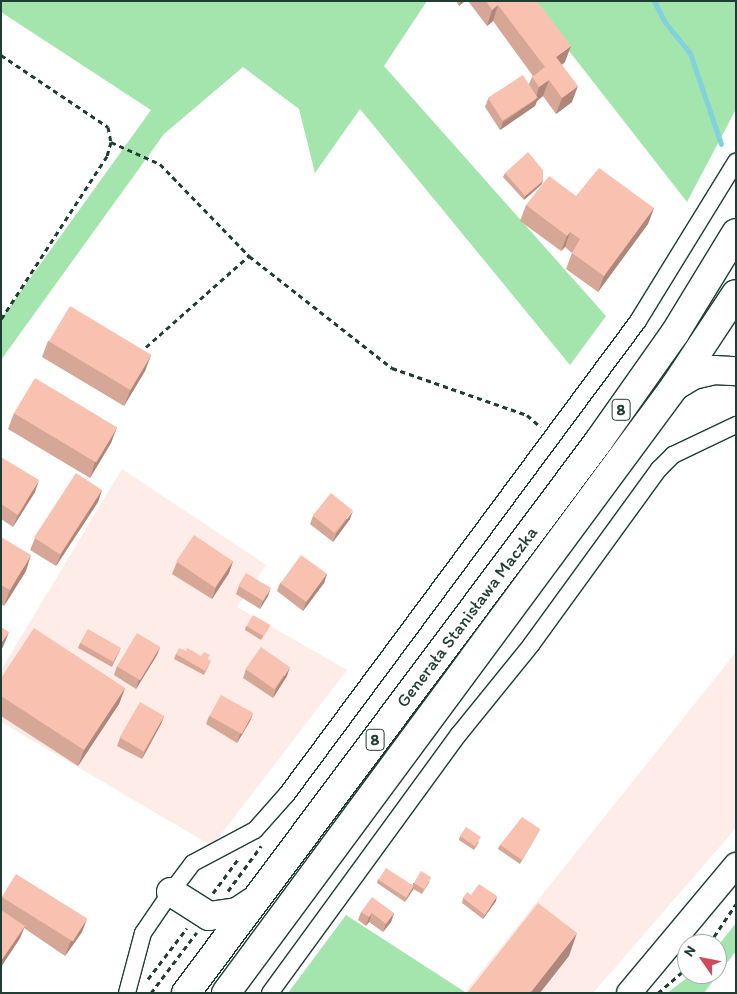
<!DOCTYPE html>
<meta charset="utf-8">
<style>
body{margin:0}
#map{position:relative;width:737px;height:994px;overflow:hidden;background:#fff;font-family:Itim,sans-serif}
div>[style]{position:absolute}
.built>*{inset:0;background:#fdece7}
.green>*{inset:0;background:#a4e5ad}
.stream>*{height:5px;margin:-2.5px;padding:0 2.5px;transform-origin:2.5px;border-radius:2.5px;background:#82d2dd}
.path>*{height:3px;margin-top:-1.5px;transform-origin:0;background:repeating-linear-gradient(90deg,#1f3d34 0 5px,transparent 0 9px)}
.roads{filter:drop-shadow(1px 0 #1f3d34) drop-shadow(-1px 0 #1f3d34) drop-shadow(0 1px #1f3d34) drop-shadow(0 -1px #1f3d34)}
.street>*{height:16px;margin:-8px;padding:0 8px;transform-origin:8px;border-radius:8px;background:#fff}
.secondary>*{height:24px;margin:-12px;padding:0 12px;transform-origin:12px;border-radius:12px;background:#fff}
.highway>*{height:28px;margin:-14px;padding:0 14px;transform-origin:14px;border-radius:14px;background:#fff}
.wall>*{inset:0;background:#d6a696}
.shaded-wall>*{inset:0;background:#ae877a}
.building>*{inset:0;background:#f9c1af;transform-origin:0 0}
span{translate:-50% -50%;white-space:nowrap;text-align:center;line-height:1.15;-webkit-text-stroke:5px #fff;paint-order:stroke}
.shield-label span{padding:1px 4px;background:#fff;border:1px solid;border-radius:4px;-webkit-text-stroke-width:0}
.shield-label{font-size:16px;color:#1f3d34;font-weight:700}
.street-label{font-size:18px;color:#1f3d34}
.frame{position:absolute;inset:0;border:2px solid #1f3d34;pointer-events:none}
.north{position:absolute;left:677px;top:934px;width:50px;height:50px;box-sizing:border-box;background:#fff;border:1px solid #a5b1ae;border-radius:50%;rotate:303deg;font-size:14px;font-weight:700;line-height:20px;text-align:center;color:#1f3d34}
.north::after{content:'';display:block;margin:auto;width:18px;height:22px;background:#d1495b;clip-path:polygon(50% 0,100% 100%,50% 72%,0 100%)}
</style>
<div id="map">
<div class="built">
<i style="clip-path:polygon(122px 469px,266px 565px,237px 607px,347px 670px,212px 846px,1px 722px,1px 670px)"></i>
<i style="clip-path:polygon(736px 652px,736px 828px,593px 993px,464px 993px)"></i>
</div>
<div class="green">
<i style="clip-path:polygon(1px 1px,427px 1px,384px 66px,606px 316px,570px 365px,360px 109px,315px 173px,299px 109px,243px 67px,164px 134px,1px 360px,1px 319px,151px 110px,1px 12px)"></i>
<i style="clip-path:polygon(530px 1px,736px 1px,736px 109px,687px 202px)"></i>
<i style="clip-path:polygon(346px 915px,465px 992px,288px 993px)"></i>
<i style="clip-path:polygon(736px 923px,736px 951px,704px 993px,667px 993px,692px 974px,717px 974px,717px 947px)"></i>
</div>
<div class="stream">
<i style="left:654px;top:1px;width:22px;rotate:63deg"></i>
<i style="left:664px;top:21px;width:41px;rotate:50.9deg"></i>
<i style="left:690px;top:53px;width:96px;rotate:71.2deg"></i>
</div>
<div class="path">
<i style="left:1px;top:55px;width:129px;rotate:33.9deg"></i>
<i style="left:108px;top:127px;width:15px;rotate:79deg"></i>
<i style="left:111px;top:142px;width:15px;rotate:106deg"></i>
<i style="left:107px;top:156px;width:194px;rotate:123deg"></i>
<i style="left:111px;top:142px;width:54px;rotate:24.2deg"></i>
<i style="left:160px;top:164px;width:128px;rotate:45.9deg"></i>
<i style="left:249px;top:256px;width:182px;rotate:38.1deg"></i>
<i style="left:392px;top:368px;width:143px;rotate:19.2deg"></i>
<i style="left:527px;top:415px;width:18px;rotate:41deg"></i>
<i style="left:146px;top:347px;width:137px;rotate:-41.5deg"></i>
<i style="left:228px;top:891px;width:56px;rotate:-53.7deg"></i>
<i style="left:213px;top:893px;width:44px;rotate:-53.4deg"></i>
<i style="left:709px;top:944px;width:48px;rotate:-56deg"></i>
<i style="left:148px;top:979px;width:64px;rotate:-52.6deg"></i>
<i style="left:151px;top:993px;width:76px;rotate:-53deg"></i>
<i style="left:658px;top:993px;width:38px;rotate:-41deg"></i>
</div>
<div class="roads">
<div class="street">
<i style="left:127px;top:993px;width:62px;rotate:-75.1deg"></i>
<i style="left:143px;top:933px;width:50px;rotate:-55.7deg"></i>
<i style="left:171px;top:892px;width:36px;rotate:-53deg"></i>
<i style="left:193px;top:863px;width:70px;rotate:-28deg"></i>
<i style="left:255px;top:830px;width:48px;rotate:-48.4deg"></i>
<i style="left:287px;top:794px;width:589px;rotate:-53.42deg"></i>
<i style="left:638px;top:321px;width:187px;rotate:-58.4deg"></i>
<i style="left:270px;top:993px;width:321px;rotate:-53.9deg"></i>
<i style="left:459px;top:734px;width:114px;rotate:-51deg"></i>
<i style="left:531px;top:645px;width:218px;rotate:-54deg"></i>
<i style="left:659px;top:469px;width:20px;rotate:-45deg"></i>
<i style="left:673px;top:455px;width:70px;rotate:-25.5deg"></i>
</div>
<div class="secondary">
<i style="left:629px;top:993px;width:167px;rotate:-50.1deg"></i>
</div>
<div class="highway">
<i style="left:675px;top:386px;width:21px;rotate:-31deg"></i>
<i style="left:693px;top:375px;width:22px;rotate:-13deg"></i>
<i style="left:714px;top:370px;width:22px;rotate:3deg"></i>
<i style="left:171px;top:892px;width:45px;rotate:32.3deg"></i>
<i style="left:209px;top:916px;width:28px;rotate:-8deg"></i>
<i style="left:237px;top:912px;width:20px;rotate:-33deg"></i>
<i style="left:186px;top:993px;width:688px;rotate:-53.21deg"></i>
<i style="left:598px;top:442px;width:133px;rotate:-54.8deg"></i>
<i style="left:675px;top:333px;width:117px;rotate:-58.6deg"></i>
<i style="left:226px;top:993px;width:755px;rotate:-53.51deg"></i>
<i style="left:675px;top:386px;width:110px;rotate:-56.5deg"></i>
</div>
</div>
<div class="wall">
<i style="clip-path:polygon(456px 1px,465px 1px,459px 6px)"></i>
<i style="clip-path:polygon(468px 1px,537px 1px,565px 62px,562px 65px,572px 102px,556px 114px,543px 96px,537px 101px,535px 106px,500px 130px,485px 107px,488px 99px,529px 84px,532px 77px,533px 76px,493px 21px,487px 26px)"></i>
<i style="clip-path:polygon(505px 173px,543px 181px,541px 185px,524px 200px,503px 177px)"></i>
<i style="clip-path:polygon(526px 205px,654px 208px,648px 224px,598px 292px,566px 269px,572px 253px,565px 247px,561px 251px,520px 221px)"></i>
<i style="clip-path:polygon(48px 341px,151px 355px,145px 371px,124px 406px,42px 357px)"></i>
<i style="clip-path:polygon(14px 413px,117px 427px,111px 443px,90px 478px,8px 429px)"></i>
<i style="clip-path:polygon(1px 457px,35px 492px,13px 527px,1px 519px)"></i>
<i style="clip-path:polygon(102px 490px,98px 502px,56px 566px,30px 550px,35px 538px)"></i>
<i style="clip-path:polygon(313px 516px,350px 519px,333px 542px,310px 524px)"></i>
<i style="clip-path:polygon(1px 537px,26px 571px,4px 606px,1px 604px)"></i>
<i style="clip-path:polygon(233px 561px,229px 573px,212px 599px,172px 574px,177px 562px)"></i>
<i style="clip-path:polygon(327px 574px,324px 583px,303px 611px,277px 591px,280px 583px)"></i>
<i style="clip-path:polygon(239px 586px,268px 596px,260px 609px,236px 594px)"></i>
<i style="clip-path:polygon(270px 625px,268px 629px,261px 640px,245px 630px,246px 626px)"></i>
<i style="clip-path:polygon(80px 643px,121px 648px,112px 667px,78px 648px)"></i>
<i style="clip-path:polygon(160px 647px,157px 655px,136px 689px,114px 675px,117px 666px)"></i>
<i style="clip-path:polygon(186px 651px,208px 659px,209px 665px,204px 675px,174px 659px,176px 654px)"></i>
<i style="clip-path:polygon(246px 669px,287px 676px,273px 698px,243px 678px)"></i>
<i style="clip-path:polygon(1px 678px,125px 688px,119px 704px,78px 766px,1px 716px)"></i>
<i style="clip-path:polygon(253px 713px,250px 721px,237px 743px,206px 724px,209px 716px)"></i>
<i style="clip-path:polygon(164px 716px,161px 724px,142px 759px,117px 746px,120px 738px)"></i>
<i style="clip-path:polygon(540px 829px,538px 833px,520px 864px,498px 849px,500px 845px)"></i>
<i style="clip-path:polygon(460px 836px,479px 842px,474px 850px,459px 840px)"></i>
<i style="clip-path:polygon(378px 879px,413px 885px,413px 883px,430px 881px,422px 894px,413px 889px,405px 902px,377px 883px)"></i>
<i style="clip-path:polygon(471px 895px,496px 901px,483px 919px,462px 903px,463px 898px)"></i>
<i style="clip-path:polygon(1px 896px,82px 932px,65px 956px,24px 928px,20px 938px,1px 967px)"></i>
<i style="clip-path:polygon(361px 912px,394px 913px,391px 922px,383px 932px,369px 922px,366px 926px,358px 920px)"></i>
</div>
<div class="shaded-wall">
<i style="clip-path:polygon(461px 1px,465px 1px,459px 6px)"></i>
<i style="clip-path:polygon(498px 5px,493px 21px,487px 26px,492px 10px)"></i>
<i style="clip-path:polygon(571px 46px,565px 62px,550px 73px,556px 57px)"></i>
<i style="clip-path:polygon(549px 80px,543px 96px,537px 101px,535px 106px,500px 130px,503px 122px,535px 100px,539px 87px)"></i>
<i style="clip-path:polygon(578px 86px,572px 102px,556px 114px,562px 98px)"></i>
<i style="clip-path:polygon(543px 181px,541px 185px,524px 200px,525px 196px)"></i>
<i style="clip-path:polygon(654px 208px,648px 224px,598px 292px,604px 276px)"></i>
<i style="clip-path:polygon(570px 232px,565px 247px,561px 251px,567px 236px)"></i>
<i style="clip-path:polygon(151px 355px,145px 371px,124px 406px,130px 391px)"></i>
<i style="clip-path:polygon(117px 427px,111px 443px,90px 478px,95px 462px)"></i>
<i style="clip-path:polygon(39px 480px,35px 492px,13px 527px,18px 515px)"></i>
<i style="clip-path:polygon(102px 490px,98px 502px,56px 566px,61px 554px)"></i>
<i style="clip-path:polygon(353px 511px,350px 519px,333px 542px,336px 534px)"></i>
<i style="clip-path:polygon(31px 555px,26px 571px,4px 606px,10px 590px)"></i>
<i style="clip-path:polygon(233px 561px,229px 573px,212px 599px,216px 587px)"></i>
<i style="clip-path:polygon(327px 574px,324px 583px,303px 611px,306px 602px)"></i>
<i style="clip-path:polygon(271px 588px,268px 596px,260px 609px,263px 601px)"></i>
<i style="clip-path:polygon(9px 632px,3px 647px,1px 650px,1px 643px)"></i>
<i style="clip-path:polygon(160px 647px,157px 655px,136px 689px,139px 680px)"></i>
<i style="clip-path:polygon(290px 667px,287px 676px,273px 698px,276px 689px)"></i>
<i style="clip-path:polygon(125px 688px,119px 704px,78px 766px,84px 750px)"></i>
<i style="clip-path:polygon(253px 713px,250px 721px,237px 743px,240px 734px)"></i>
<i style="clip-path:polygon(164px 716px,161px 724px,142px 759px,145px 751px)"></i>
<i style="clip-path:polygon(414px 886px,413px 890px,405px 902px,407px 898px)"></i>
<i style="clip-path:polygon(497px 896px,496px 901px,483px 919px,485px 915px)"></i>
<i style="clip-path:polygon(372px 913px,369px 922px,366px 926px,369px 917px)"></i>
<i style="clip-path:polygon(394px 913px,391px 922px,383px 932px,386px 924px)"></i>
<i style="clip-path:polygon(87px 919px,82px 932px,65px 956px,70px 943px)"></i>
<i style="clip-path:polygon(25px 926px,20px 938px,1px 967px,1px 961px)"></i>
<i style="clip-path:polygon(577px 933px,569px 956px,540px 993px,530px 993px)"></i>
</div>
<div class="building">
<i style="clip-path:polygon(486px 1px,537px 1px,571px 46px,556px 57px,578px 86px,562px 98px,549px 80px,539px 87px,532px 77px,545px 67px,498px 5px,492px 10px)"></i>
<i style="left:523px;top:75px;width:27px;height:42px;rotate:57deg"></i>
<i style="clip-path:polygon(528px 152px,543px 170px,543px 181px,525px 196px,505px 173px)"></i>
<i style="clip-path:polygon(599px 168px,654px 208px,604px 276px,572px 253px,580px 239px,570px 232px,567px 236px,526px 205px,549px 176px,576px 196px)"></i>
<i style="left:70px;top:306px;width:95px;height:41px;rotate:31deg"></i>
<i style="left:35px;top:378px;width:96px;height:41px;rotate:31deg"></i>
<i style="clip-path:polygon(1px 457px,39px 480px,18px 515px,1px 504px)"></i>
<i style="left:76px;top:473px;width:31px;height:77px;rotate:33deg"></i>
<i style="left:331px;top:493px;width:28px;height:29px;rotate:39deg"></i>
<i style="left:194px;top:535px;width:47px;height:32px;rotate:34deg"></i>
<i style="clip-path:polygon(1px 537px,31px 555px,10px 590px,1px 585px)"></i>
<i style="left:301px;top:555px;width:32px;height:35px;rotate:36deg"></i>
<i style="left:246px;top:573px;width:29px;height:15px;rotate:31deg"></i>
<i style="left:253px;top:615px;width:20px;height:13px;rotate:30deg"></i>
<i style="clip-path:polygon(1px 627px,9px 632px,1px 643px)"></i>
<i style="clip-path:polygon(34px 628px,125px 688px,84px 750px,1px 696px,1px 678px)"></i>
<i style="left:88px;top:629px;width:38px;height:16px;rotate:30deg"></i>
<i style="left:137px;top:633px;width:27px;height:39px;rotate:31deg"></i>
<i style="left:261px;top:647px;width:35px;height:27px;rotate:35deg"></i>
<i style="clip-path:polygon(179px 648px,186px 651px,187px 648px,201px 656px,204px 652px,210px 655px,207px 659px,211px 661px,205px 671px,176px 654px)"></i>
<i style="left:221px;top:695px;width:37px;height:24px;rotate:29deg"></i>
<i style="left:140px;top:702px;width:28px;height:41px;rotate:30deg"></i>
<i style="clip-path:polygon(522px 817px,540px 829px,522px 860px,500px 845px)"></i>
<i style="left:466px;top:827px;width:18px;height:11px;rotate:34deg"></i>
<i style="left:386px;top:868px;width:33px;height:14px;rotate:33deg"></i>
<i style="left:421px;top:871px;width:12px;height:14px;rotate:31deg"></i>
<i style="left:16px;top:874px;width:84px;height:27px;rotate:32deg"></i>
<i style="clip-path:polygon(479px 884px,497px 896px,485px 915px,463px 898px,467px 892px,471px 895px)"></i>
<i style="clip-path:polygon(372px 897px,394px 913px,386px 924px,372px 913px,369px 917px,361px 912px)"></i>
<i style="clip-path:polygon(538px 903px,577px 933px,530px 993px,467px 993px)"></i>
<i style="clip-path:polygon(1px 910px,25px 926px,1px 961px)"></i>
</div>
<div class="shield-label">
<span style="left:621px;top:410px">8</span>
<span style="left:375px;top:740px">8</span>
</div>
<div class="street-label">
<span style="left:467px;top:617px;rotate:-53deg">Generała Stanisława Maczka</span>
</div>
<div class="frame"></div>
<div class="north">N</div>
</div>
